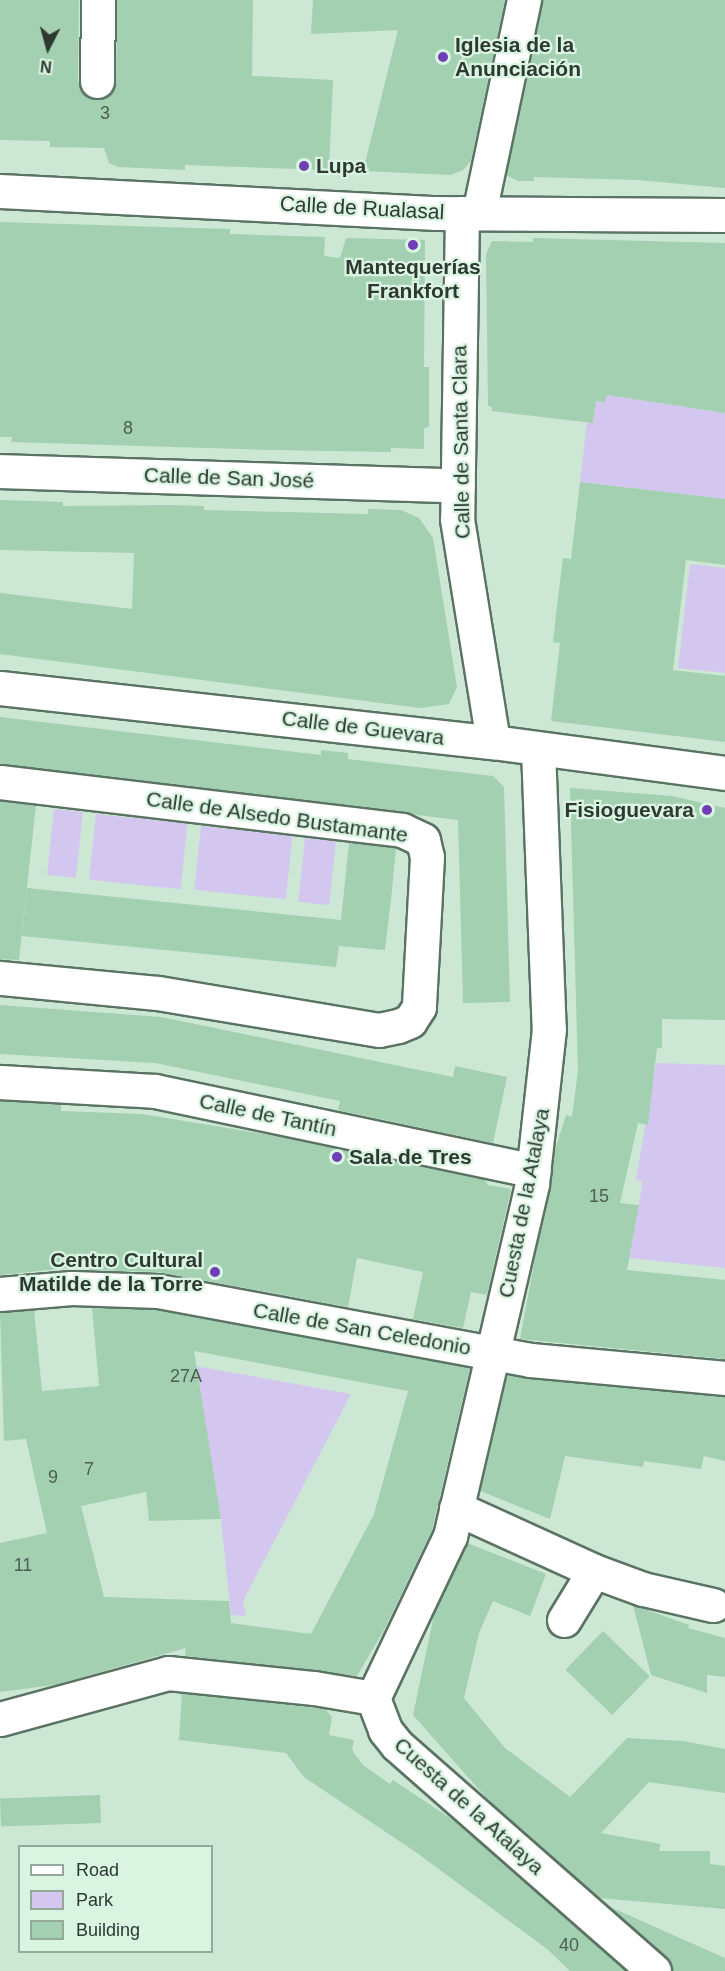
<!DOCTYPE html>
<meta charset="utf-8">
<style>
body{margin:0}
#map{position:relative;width:725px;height:1971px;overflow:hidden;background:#cce7d4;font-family:Arial,sans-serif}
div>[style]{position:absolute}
.green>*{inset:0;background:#d3c7f0;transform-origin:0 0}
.building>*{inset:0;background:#a4d0b2;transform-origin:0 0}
.roads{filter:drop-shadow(2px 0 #5b7363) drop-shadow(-2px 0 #5b7363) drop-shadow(0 2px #5b7363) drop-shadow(0 -2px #5b7363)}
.street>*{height:33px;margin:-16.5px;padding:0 16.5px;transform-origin:16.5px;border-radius:16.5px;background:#fff}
.dots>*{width:16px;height:16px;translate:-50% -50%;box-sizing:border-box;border:3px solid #d9f4e1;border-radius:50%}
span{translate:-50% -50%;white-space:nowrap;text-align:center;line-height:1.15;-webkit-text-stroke:4.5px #d9f4e1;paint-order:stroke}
.number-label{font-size:18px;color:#4c5f52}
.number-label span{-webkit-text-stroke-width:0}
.poi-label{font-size:21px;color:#2e3932;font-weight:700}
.left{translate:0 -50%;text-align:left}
.right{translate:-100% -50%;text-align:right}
.street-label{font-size:21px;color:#2e3932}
.legend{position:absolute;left:18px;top:1845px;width:195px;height:108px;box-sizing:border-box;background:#d9f4e1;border:2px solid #95a99b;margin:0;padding:8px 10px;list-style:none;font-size:18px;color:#2e3932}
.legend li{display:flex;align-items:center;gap:12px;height:30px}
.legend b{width:30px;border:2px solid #95a99b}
.north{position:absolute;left:18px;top:18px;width:60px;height:60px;-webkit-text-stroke:4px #d9f4e1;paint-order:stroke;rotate:186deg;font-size:16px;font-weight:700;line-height:24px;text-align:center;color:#2e3932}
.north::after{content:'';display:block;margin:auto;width:21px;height:27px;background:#2e3932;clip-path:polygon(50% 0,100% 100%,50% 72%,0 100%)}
</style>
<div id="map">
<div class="green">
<i style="clip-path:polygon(607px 395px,725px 413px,725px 499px,580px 482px,587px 422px,593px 423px,596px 401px,604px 402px)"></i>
<i style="clip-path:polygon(690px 564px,725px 568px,725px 673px,678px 668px)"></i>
<i style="left:54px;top:809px;width:29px;height:66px;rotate:6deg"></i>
<i style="left:96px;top:814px;width:92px;height:66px;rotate:6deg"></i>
<i style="left:201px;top:826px;width:92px;height:64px;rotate:6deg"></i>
<i style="left:305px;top:838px;width:31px;height:64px;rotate:6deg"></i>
<i style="clip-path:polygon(656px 1063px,725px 1065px,725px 1268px,629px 1258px,641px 1193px,642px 1181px,636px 1180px)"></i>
<i style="clip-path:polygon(195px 1366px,351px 1394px,243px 1601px,246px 1616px,231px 1615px,221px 1519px)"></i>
</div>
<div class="building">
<i style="clip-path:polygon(0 0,79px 0,78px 81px,87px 97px,97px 100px,107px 97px,116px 82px,117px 0,253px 0,252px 76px,333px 80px,329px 170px,185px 165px,185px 170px,118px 167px,109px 163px,104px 148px,50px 147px,50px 141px,0 140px)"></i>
<i style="clip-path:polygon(313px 0,505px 0,471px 161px,463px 170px,451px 175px,363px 171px,398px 30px,311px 34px)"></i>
<i style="clip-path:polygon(542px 0,725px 0,725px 188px,637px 180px,534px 177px,534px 181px,518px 181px,506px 175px)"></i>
<i style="clip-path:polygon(0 222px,230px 229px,230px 234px,325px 237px,324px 256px,340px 258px,346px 238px,425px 240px,424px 367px,429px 367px,429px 427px,424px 428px,424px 449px,391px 448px,391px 452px,272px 450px,11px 442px,12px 437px,0 437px)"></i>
<i style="clip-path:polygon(533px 238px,725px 243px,725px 413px,607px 395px,605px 402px,596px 401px,593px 423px,492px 411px,491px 406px,488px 406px,486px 254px,492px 241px,533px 242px)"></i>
<i style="clip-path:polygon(580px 482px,725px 499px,725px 565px,686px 560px,673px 670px,725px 676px,725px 742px,551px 721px,560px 643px,553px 642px,557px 606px,563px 558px,571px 559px)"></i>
<i style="clip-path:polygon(0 500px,63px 502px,63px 506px,172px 505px,204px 506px,204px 510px,368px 514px,368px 509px,401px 510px,419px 518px,433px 538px,457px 687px,449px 704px,420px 708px,0 654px,0 593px,132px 609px,134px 553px,0 550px)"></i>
<i style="clip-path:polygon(0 717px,321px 755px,321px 750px,348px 753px,348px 759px,493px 776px,504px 787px,510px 1002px,463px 1003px,458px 820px,0 764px)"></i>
<i style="clip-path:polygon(570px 788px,672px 796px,725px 808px,725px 1020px,662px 1019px,662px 1048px,657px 1048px,648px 1125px,638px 1123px,620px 1203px,639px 1205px,627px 1270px,725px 1280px,725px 1359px,520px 1339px,555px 1150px,566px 1115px,572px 1117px,578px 1071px)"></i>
<i style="clip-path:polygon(0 801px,36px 805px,19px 960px,0 959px)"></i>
<i style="clip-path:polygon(349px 843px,396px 848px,391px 900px,385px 950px,339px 946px,336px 967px,22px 936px,27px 888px,341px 920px)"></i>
<i style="clip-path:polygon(0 1005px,161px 1017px,453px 1077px,455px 1066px,507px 1077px,493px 1143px,338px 1110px,340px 1101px,155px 1063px,0 1054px)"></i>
<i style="clip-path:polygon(0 1101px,61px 1104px,61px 1111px,142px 1114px,276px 1136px,485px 1180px,488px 1185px,511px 1189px,487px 1295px,471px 1292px,463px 1328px,413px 1319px,423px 1272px,357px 1258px,348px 1307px,159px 1272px,88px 1270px,88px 1266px,0 1275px)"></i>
<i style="clip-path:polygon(evenodd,92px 1307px,156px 1310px,470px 1368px,432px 1530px,384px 1630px,357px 1676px,185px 1656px,186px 1648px,54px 1685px,0 1692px,0 1543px,47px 1533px,26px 1439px,4px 1441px,0 1312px,34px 1310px,42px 1391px,99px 1386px,92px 1307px,194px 1351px,408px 1391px,374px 1514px,311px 1634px,231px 1623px,229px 1601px,104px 1597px,81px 1506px,146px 1492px,149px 1521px,221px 1519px,194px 1351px)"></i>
<i style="clip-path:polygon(507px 1375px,725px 1396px,725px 1461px,704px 1456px,701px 1469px,644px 1461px,643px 1467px,565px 1456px,550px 1519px,480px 1491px)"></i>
<i style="clip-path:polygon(467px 1543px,546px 1574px,530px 1616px,493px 1601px,479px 1633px,464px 1698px,505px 1748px,570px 1797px,627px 1738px,683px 1741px,725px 1749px,725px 1793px,649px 1782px,601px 1833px,661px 1844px,659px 1851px,710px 1851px,710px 1864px,725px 1866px,725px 1909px,599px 1898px,489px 1801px,413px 1715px,435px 1610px)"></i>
<i style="clip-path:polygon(633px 1605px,689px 1625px,688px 1628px,725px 1638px,725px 1677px,707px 1675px,707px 1693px,651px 1675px)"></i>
<i style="left:603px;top:1631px;width:65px;height:54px;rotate:44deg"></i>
<i style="clip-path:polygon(182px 1693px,325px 1709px,332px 1717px,329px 1735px,354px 1740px,352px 1750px,363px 1765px,390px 1784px,393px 1780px,456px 1822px,626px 1971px,570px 1971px,547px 1949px,417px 1853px,304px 1777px,286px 1753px,179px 1740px)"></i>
<i style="left:100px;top:1795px;width:28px;height:100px;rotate:88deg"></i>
<i style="clip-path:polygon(608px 1906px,725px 1958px,725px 1971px,672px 1971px,666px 1957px)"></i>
</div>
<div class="roads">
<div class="street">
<i style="left:97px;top:81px;width:81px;rotate:-89.3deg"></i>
<i style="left:0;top:191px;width:437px;rotate:2.9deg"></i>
<i style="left:436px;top:213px;width:289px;rotate:0.4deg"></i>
<i style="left:462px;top:213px;width:306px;rotate:90.9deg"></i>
<i style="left:457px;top:519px;width:226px;rotate:80.8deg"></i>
<i style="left:479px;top:213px;width:218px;rotate:-78.1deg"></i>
<i style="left:0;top:471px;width:458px;rotate:1.8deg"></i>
<i style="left:0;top:688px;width:496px;rotate:6.3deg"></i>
<i style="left:493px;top:742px;width:234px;rotate:7.6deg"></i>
<i style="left:538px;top:749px;width:280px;rotate:87.8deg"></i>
<i style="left:549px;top:1029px;width:156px;rotate:96.3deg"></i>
<i style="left:532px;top:1184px;width:361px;rotate:103.1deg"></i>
<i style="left:450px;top:1536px;width:179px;rotate:115.4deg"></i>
<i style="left:373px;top:1698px;width:34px;rotate:69deg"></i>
<i style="left:385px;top:1730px;width:19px;rotate:51deg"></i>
<i style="left:397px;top:1745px;width:342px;rotate:41.3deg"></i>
<i style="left:0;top:782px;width:405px;rotate:6.8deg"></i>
<i style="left:402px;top:830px;width:23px;rotate:25deg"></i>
<i style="left:423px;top:840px;width:17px;rotate:77deg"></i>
<i style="left:427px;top:857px;width:150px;rotate:93.1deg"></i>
<i style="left:419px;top:1007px;width:17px;rotate:123deg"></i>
<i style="left:410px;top:1021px;width:13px;rotate:157deg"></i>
<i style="left:398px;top:1026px;width:19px;rotate:168deg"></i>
<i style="left:379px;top:1030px;width:225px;rotate:-170.5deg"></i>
<i style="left:157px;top:993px;width:158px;rotate:-174.5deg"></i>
<i style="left:0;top:1082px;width:155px;rotate:3.3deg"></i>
<i style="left:155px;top:1091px;width:387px;rotate:11.9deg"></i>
<i style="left:0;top:1294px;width:72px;rotate:-4.8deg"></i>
<i style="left:72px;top:1288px;width:86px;rotate:2deg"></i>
<i style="left:158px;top:1291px;width:379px;rotate:10.5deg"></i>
<i style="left:531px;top:1360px;width:195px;rotate:5.3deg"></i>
<i style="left:456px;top:1508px;width:152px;rotate:24.5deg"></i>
<i style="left:594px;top:1571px;width:52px;rotate:20.2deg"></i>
<i style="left:643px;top:1589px;width:72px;rotate:12.9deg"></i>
<i style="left:564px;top:1620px;width:57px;rotate:-58.5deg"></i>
<i style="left:0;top:1719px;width:174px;rotate:-15.3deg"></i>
<i style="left:168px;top:1673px;width:147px;rotate:5.9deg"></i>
<i style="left:314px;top:1688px;width:60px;rotate:9.6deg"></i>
</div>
</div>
<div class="dots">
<i style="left:443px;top:57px;background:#6f3eb6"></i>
<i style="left:304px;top:166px;background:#6f3eb6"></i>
<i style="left:413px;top:245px;background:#6f3eb6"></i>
<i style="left:707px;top:810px;background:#6f3eb6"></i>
<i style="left:337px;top:1157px;background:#6f3eb6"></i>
<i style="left:215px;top:1272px;background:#6f3eb6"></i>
</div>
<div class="number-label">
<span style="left:105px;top:113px">3</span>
<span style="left:128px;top:428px">8</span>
<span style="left:599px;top:1196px">15</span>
<span style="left:186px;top:1376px">27A</span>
<span style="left:89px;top:1469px">7</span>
<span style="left:53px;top:1477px">9</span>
<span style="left:23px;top:1565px">11</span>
<span style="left:569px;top:1945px">40</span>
</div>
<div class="poi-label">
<span class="left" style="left:455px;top:57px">Iglesia de la<br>Anunciación</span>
<span class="left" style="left:316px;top:166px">Lupa</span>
<span style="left:413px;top:279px">Mantequerías<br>Frankfort</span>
<span class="right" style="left:694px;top:810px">Fisioguevara</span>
<span class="left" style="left:349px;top:1157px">Sala de Tres</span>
<span class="right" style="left:203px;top:1272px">Centro Cultural<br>Matilde de la Torre</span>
</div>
<div class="street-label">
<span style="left:362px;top:208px;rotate:3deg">Calle de Rualasal</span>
<span style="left:461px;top:442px;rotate:-91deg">Calle de Santa Clara</span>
<span style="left:229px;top:478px;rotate:2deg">Calle de San José</span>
<span style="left:363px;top:728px;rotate:7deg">Calle de Guevara</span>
<span style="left:277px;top:817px;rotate:8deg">Calle de Alsedo Bustamante</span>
<span style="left:268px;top:1115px;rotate:12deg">Calle de Tantín</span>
<span style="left:524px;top:1203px;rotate:-79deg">Cuesta de la Atalaya</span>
<span style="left:362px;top:1329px;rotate:10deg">Calle de San Celedonio</span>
<span style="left:469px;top:1806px;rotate:42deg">Cuesta de la Atalaya</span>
</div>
<ul class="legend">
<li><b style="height:8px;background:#fff"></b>Road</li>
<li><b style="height:16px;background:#d3c7f0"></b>Park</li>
<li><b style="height:16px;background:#a4d0b2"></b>Building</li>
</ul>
<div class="north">N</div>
</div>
